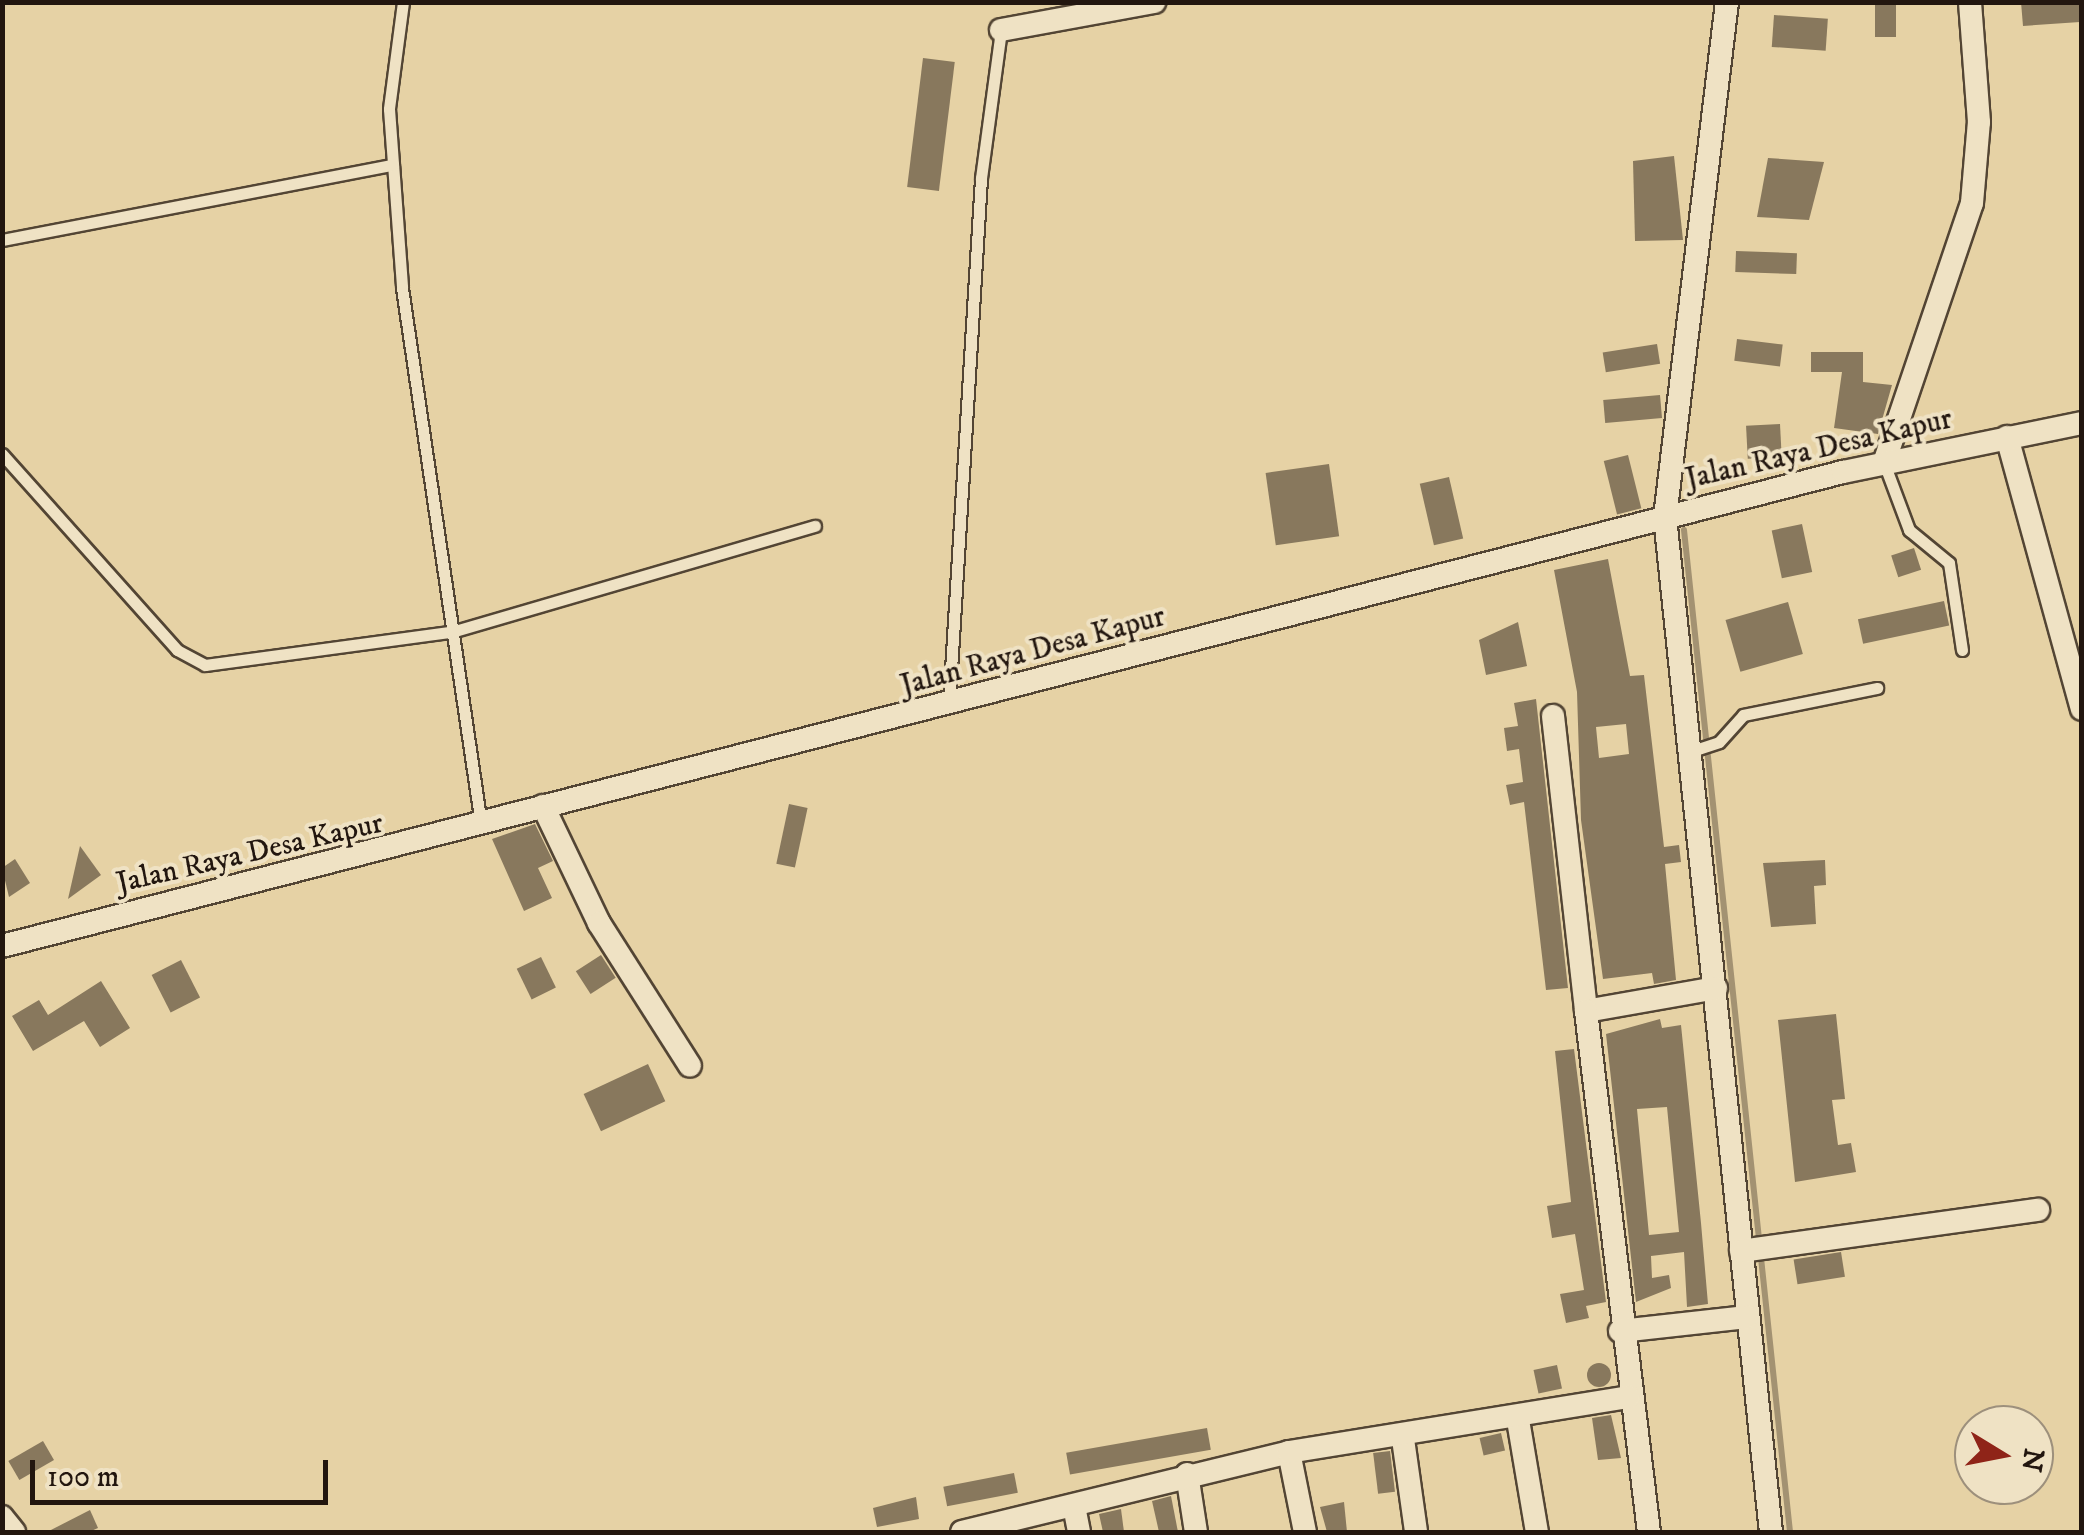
<!DOCTYPE html>
<style>
body{margin:0}
#map{position:relative;width:2084px;height:1535px;overflow:hidden;background:#e6d2a5;font-family:"IM FELL DW Pica",serif}
div>[style]{position:absolute}
.stream>*{height:6px;margin:-3px;padding:0 3px;transform-origin:3px;border-radius:3px;background:#a39272}
.building>*{inset:0;background:#88785d;transform-origin:0 0}
.round{border-radius:50%}
.roads{filter:drop-shadow(2px 0 #534534) drop-shadow(-2px 0 #534534) drop-shadow(0 2px #534534) drop-shadow(0 -2px #534534)}
.lane>*{height:11px;margin:-5.5px;padding:0 5.5px;transform-origin:5.5px;border-radius:5.5px;background:#efe2c4}
.street>*{height:22px;margin:-11px;padding:0 11px;transform-origin:11px;border-radius:11px;background:#efe2c4}
span{translate:-50% -50%;white-space:nowrap;text-align:center;line-height:1.15;-webkit-text-stroke:8px #efe2c4;paint-order:stroke}
.street-label{font-size:30px;color:#22160f}
.frame{position:absolute;inset:0;border:5px solid #22160f;pointer-events:none}
.north{position:absolute;left:1954px;top:1405px;width:100px;height:100px;box-sizing:border-box;background:#efe2c4;border:2px solid #9d907c;border-radius:50%;rotate:100deg;font-size:28px;font-weight:700;line-height:40px;text-align:center;color:#22160f}
.north::after{content:'';display:block;margin:auto;width:35px;height:45px;background:#8f2418;clip-path:polygon(50% 0,100% 100%,50% 72%,0 100%)}
.scale{position:absolute;left:30px;top:1460px;width:298px;height:45px;box-sizing:border-box;border:5px solid #22160f;border-top:0;padding-left:12px;font-size:30px;line-height:35px;white-space:nowrap;color:#22160f;-webkit-text-stroke:8px #efe2c4;paint-order:stroke}
</style>
<div id="map">
<div class="stream">
<i style="left:1684px;top:530px;width:1008px;rotate:83.96deg"></i>
</div>
<div class="building">
<i style="left:1875px;top:2px;width:21px;height:35px"></i>
<i style="clip-path:polygon(2021px 2px,2079px 2px,2080px 22px,2023px 26px)"></i>
<i style="left:1774px;top:15px;width:54px;height:32px;rotate:4deg"></i>
<i style="left:923px;top:58px;width:32px;height:130px;rotate:7deg"></i>
<i style="clip-path:polygon(1674px 156px,1683px 240px,1635px 241px,1633px 161px)"></i>
<i style="clip-path:polygon(1768px 158px,1824px 162px,1809px 220px,1757px 217px)"></i>
<i style="left:1736px;top:251px;width:61px;height:21px;rotate:2deg"></i>
<i style="left:1737px;top:339px;width:46px;height:22px;rotate:7deg"></i>
<i style="left:1657px;top:344px;width:20px;height:55px;rotate:81deg"></i>
<i style="clip-path:polygon(1811px 352px,1863px 352px,1863px 382px,1892px 385px,1878px 434px,1834px 428px,1842px 372px,1811px 372px)"></i>
<i style="left:1660px;top:395px;width:23px;height:57px;rotate:85deg"></i>
<i style="left:1780px;top:424px;width:33px;height:34px;rotate:87deg"></i>
<i style="left:1628px;top:455px;width:55px;height:25px;rotate:76deg"></i>
<i style="left:1329px;top:464px;width:73px;height:64px;rotate:82deg"></i>
<i style="left:1449px;top:477px;width:63px;height:30px;rotate:77deg"></i>
<i style="left:1802px;top:524px;width:49px;height:31px;rotate:78deg"></i>
<i style="left:1914px;top:548px;width:23px;height:24px;rotate:72deg"></i>
<i style="clip-path:polygon(evenodd,1608px 559px,1630px 676px,1644px 675px,1664px 847px,1679px 845px,1681px 862px,1665px 864px,1676px 980px,1654px 984px,1652px 973px,1603px 979px,1581px 820px,1577px 692px,1554px 570px,1608px 559px,1626px 724px,1629px 754px,1599px 758px,1596px 727px,1626px 724px)"></i>
<i style="left:1944px;top:601px;width:25px;height:88px;rotate:78deg"></i>
<i style="left:1788px;top:602px;width:54px;height:65px;rotate:74deg"></i>
<i style="clip-path:polygon(1518px 622px,1527px 666px,1486px 675px,1479px 640px)"></i>
<i style="clip-path:polygon(1536px 699px,1568px 988px,1546px 990px,1524px 802px,1510px 805px,1506px 785px,1523px 782px,1519px 749px,1507px 751px,1504px 728px,1518px 726px,1514px 703px)"></i>
<i style="left:789px;top:804px;width:19px;height:61px;rotate:12deg"></i>
<i style="clip-path:polygon(535px 824px,553px 861px,538px 868px,552px 898px,524px 911px,492px 839px)"></i>
<i style="clip-path:polygon(80px 846px,101px 875px,68px 899px)"></i>
<i style="clip-path:polygon(15px 859px,30px 883px,9px 897px,2px 868px)"></i>
<i style="clip-path:polygon(1825px 860px,1826px 885px,1814px 886px,1816px 924px,1771px 927px,1763px 863px)"></i>
<i style="left:601px;top:955px;width:27px;height:30px;rotate:57deg"></i>
<i style="left:541px;top:957px;width:34px;height:27px;rotate:64deg"></i>
<i style="left:181px;top:960px;width:42px;height:33px;rotate:63deg"></i>
<i style="clip-path:polygon(101px 981px,130px 1028px,100px 1047px,84px 1021px,33px 1051px,12px 1016px,39px 1000px,48px 1015px)"></i>
<i style="clip-path:polygon(1836px 1014px,1845px 1099px,1832px 1100px,1838px 1145px,1851px 1143px,1856px 1172px,1795px 1182px,1778px 1020px)"></i>
<i style="clip-path:polygon(evenodd,1660px 1019px,1662px 1028px,1681px 1025px,1701px 1223px,1708px 1304px,1687px 1307px,1684px 1252px,1651px 1256px,1652px 1278px,1669px 1275px,1671px 1288px,1636px 1302px,1606px 1034px,1660px 1019px,1667px 1107px,1679px 1232px,1649px 1235px,1637px 1109px,1667px 1107px)"></i>
<i style="clip-path:polygon(1574px 1049px,1606px 1302px,1586px 1306px,1589px 1318px,1566px 1323px,1560px 1294px,1584px 1290px,1575px 1234px,1552px 1238px,1547px 1206px,1571px 1202px,1555px 1051px)"></i>
<i style="left:648px;top:1064px;width:41px;height:71px;rotate:65deg"></i>
<i style="left:1841px;top:1252px;width:25px;height:48px;rotate:81deg"></i>
<i class="round" style="left:1587px;top:1363px;width:24px;height:24px"></i>
<i style="left:1557px;top:1365px;width:24px;height:24px;rotate:78deg"></i>
<i style="clip-path:polygon(1611px 1415px,1621px 1458px,1598px 1460px,1592px 1418px)"></i>
<i style="left:1207px;top:1428px;width:22px;height:143px;rotate:80deg"></i>
<i style="left:1501px;top:1433px;width:18px;height:22px;rotate:77deg"></i>
<i style="left:43px;top:1441px;width:22px;height:40px;rotate:60deg"></i>
<i style="left:1390px;top:1451px;width:41px;height:17px;rotate:83deg"></i>
<i style="left:1014px;top:1473px;width:20px;height:72px;rotate:79deg"></i>
<i style="clip-path:polygon(1171px 1496px,1178px 1532px,1159px 1532px,1152px 1501px)"></i>
<i style="clip-path:polygon(916px 1497px,919px 1519px,877px 1527px,873px 1508px)"></i>
<i style="clip-path:polygon(1344px 1502px,1347px 1532px,1327px 1532px,1320px 1507px)"></i>
<i style="clip-path:polygon(1121px 1509px,1124px 1532px,1103px 1532px,1099px 1514px)"></i>
<i style="clip-path:polygon(90px 1510px,98px 1528px,89px 1532px,47px 1532px)"></i>
</div>
<div class="roads">
<div class="lane">
<i style="left:403px;top:2px;width:108px;rotate:97.5deg"></i>
<i style="left:389px;top:109px;width:179px;rotate:85.8deg"></i>
<i style="left:402px;top:288px;width:542px;rotate:81.62deg"></i>
<i style="left:2px;top:240px;width:398px;rotate:-10.9deg"></i>
<i style="left:2px;top:454px;width:263px;rotate:48.2deg"></i>
<i style="left:177px;top:650px;width:32px;rotate:28deg"></i>
<i style="left:205px;top:665px;width:252px;rotate:-7.7deg"></i>
<i style="left:455px;top:631px;width:375px;rotate:-16.3deg"></i>
<i style="left:1884px;top:463px;width:72px;rotate:69.5deg"></i>
<i style="left:1909px;top:530px;width:52px;rotate:39.5deg"></i>
<i style="left:1949px;top:563px;width:88px;rotate:81.5deg"></i>
<i style="left:949px;top:703px;width:526px;rotate:-86.51deg"></i>
<i style="left:981px;top:178px;width:149px;rotate:-82.3deg"></i>
<i style="left:1692px;top:751px;width:28px;rotate:-18deg"></i>
<i style="left:1719px;top:742px;width:36px;rotate:-48deg"></i>
<i style="left:1743px;top:715px;width:137px;rotate:-11.4deg"></i>
</div>
<div class="street">
<i style="left:1727px;top:2px;width:519px;rotate:96.86deg"></i>
<i style="left:1665px;top:517px;width:1021px;rotate:84.04deg"></i>
<i style="left:1001px;top:30px;width:156px;rotate:-10.4deg"></i>
<i style="left:2007px;top:437px;width:282px;rotate:74.6deg"></i>
<i style="left:1884px;top:463px;width:274px;rotate:-71.3deg"></i>
<i style="left:1972px;top:203px;width:81px;rotate:-85.1deg"></i>
<i style="left:1979px;top:122px;width:120px;rotate:-94.3deg"></i>
<i style="left:1553px;top:716px;width:297px;rotate:83.6deg"></i>
<i style="left:1586px;top:1011px;width:132px;rotate:-10deg"></i>
<i style="left:543px;top:806px;width:130px;rotate:64.4deg"></i>
<i style="left:599px;top:923px;width:169px;rotate:57.5deg"></i>
<i style="left:2px;top:946px;width:1901px;rotate:-14.44deg"></i>
<i style="left:1843px;top:472px;width:244px;rotate:-11.6deg"></i>
<i style="left:1586px;top:1011px;width:525px;rotate:83.11deg"></i>
<i style="left:1741px;top:1251px;width:300px;rotate:-7.9deg"></i>
<i style="left:1620px;top:1331px;width:128px;rotate:-6.3deg"></i>
<i style="left:1518px;top:1420px;width:114px;rotate:80.4deg"></i>
<i style="left:1403px;top:1439px;width:94px;rotate:82deg"></i>
<i style="left:1289px;top:1452px;width:82px;rotate:78.7deg"></i>
<i style="left:1187px;top:1474px;width:59px;rotate:81.2deg"></i>
<i style="left:1074px;top:1506px;width:26px;rotate:79deg"></i>
<i style="left:2px;top:1517px;width:19px;rotate:51deg"></i>
<i style="left:962px;top:1532px;width:337px;rotate:-13.7deg"></i>
<i style="left:1289px;top:1452px;width:344px;rotate:-9.2deg"></i>
</div>
</div>
<div class="street-label">
<span style="left:1819px;top:450px;rotate:-13deg">Jalan Raya Desa Kapur</span>
<span style="left:1033px;top:652px;rotate:-15deg">Jalan Raya Desa Kapur</span>
<span style="left:250px;top:854px;rotate:-13deg">Jalan Raya Desa Kapur</span>
</div>
<div class="frame"></div>
<div class="north">N</div>
<div class="scale">100 m</div>
</div>
